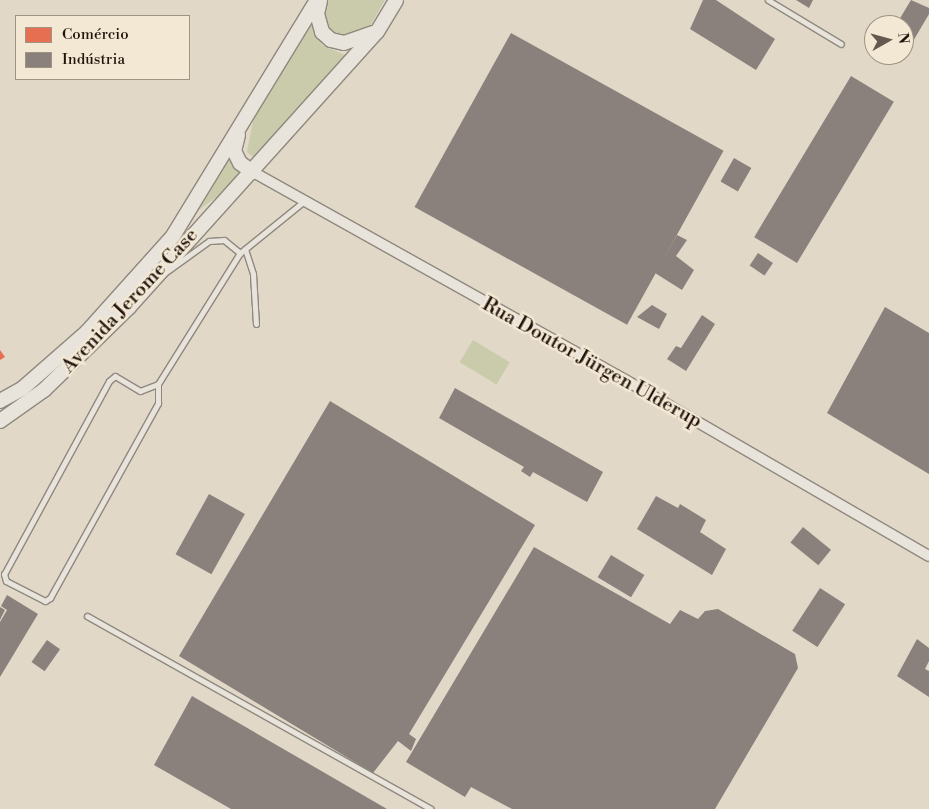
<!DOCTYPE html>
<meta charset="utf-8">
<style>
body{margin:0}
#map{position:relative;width:929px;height:809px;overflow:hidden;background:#e2d8c8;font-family:"Libre Bodoni",serif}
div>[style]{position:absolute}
.green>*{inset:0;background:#c9cbab;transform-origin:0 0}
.shops>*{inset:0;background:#e76f51}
.industry>*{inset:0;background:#8a817c;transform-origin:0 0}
.roads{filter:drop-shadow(1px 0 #8f887e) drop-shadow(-1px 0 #8f887e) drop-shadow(0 1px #8f887e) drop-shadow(0 -1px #8f887e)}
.lane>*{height:5px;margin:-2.5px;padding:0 2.5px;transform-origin:2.5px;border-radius:2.5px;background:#e8e3db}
.street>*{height:10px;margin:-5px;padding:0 5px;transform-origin:5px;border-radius:5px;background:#e8e3db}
.secondary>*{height:14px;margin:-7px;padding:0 7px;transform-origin:7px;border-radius:7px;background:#e8e3db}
span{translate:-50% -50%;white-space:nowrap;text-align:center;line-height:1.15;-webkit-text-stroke:5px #f3e8d4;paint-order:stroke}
.street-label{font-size:20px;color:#20140d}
.legend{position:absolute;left:15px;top:15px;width:175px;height:65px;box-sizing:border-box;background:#f3e8d4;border:1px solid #9f9384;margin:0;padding:6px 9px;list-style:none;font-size:15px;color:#20140d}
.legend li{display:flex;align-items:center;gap:10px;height:25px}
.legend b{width:25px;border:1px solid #9f9384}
.north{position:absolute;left:864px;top:15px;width:50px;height:50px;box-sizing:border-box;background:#f3e8d4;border:1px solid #9f9384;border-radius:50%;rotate:83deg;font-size:14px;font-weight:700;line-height:20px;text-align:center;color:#20140d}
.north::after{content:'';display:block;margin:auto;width:18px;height:22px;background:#64594e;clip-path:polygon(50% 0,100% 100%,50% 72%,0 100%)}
</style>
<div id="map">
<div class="green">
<i style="clip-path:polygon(324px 0,385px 0,364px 36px,334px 36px,327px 25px)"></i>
<i style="clip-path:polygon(312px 17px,314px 30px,322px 45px,345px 55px,356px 50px,255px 158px,247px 152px,253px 121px,271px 76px)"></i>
<i style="clip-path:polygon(231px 156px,243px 177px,199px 210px)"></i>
<i style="left:473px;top:340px;width:43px;height:26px;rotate:31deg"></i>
</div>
<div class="shops">
<i style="clip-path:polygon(0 350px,5px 357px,0 360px)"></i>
</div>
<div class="industry">
<i style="clip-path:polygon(703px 0,716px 0,775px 39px,756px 70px,690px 29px)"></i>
<i style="clip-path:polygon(796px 0,813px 0,809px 8px)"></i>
<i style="clip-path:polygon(911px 0,929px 8px,929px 14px,912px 43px,904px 38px,904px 25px,896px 25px)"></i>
<i style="left:511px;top:33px;width:243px;height:199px;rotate:29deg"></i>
<i style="left:851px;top:76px;width:50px;height:188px;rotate:31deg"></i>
<i style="left:734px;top:158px;width:20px;height:27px;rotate:30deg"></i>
<i style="clip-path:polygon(677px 235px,687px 240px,676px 256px,694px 270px,682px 290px,655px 273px)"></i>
<i style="left:758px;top:253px;width:18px;height:15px;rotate:34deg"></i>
<i style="clip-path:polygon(652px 305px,667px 314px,659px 329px,637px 317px)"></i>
<i style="clip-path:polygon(885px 307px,929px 333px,929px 474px,827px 413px)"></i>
<i style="clip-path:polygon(702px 315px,715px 324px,686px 371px,667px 359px,676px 346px,681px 348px)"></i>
<i style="clip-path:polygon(455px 388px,603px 472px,587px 502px,533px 472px,530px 477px,521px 471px,524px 467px,439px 418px)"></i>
<i style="clip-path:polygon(330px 401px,535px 525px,409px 734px,416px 739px,411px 751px,398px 741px,373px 773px,179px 656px)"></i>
<i style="left:209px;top:494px;width:41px;height:69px;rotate:29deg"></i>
<i style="clip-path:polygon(656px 496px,678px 508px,680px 504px,706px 520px,700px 532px,726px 549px,712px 575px,637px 529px)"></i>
<i style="left:803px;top:527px;width:36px;height:20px;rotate:39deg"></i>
<i style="clip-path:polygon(534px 547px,670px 624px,680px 610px,698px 619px,705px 611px,718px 609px,795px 654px,798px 668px,715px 809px,512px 809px,471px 787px,465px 797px,406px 762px)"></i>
<i style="left:611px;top:555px;width:39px;height:26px;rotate:31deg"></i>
<i style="left:820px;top:588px;width:30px;height:51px;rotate:33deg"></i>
<i style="clip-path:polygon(7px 595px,38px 614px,0 677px,0 622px,7px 610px,1px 606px)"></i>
<i style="clip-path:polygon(0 607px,5px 610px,0 620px)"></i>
<i style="clip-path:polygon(917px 639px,929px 648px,929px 661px,925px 669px,929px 671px,929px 697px,897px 676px)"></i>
<i style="left:47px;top:640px;width:16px;height:27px;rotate:35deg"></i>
<i style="clip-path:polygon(192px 696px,387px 809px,231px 809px,154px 765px)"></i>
</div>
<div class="roads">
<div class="lane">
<i style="left:768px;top:0;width:85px;rotate:31.1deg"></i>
<i style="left:245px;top:249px;width:26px;rotate:72deg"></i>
<i style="left:253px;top:274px;width:50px;rotate:86.6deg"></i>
<i style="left:166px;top:272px;width:53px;rotate:-35.8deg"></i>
<i style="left:209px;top:241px;width:15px;rotate:-4deg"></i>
<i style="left:224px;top:240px;width:21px;rotate:39deg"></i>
<i style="left:158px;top:384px;width:19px;rotate:159deg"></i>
<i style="left:140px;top:391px;width:29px;rotate:-149deg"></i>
<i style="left:115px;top:376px;width:8px;rotate:140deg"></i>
<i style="left:109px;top:381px;width:220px;rotate:118.5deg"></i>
<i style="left:4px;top:574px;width:7px;rotate:74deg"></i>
<i style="left:6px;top:581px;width:44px;rotate:27.1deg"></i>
<i style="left:45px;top:601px;width:6px;rotate:-31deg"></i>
<i style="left:50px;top:598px;width:223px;rotate:-61deg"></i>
<i style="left:158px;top:403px;width:19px;rotate:-90deg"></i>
<i style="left:158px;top:384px;width:155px;rotate:-58deg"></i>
<i style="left:240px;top:253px;width:81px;rotate:-39deg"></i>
<i style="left:87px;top:616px;width:394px;rotate:29.3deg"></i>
</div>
<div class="street">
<i style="left:253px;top:172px;width:442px;rotate:29.2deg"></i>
<i style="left:639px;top:388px;width:335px;rotate:30.1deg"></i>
</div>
<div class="secondary">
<i style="left:320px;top:1px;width:13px;rotate:103deg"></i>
<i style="left:317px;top:14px;width:19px;rotate:74deg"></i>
<i style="left:322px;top:32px;width:12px;rotate:42deg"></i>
<i style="left:331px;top:40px;width:13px;rotate:13deg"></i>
<i style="left:344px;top:43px;width:31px;rotate:-19deg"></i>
<i style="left:238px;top:135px;width:16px;rotate:104deg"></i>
<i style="left:234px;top:151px;width:13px;rotate:63deg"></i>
<i style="left:240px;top:163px;width:16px;rotate:35deg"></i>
<i style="left:0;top:401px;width:26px;rotate:-29deg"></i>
<i style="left:23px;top:388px;width:85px;rotate:-41.2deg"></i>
<i style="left:87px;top:332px;width:129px;rotate:-48.1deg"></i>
<i style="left:173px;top:236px;width:276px;rotate:-58.6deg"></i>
<i style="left:0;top:421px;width:54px;rotate:-35.2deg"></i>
<i style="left:44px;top:390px;width:119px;rotate:-44.3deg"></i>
<i style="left:129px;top:307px;width:370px;rotate:-48deg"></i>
<i style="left:377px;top:32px;width:37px;rotate:-59deg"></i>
</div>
</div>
<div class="street-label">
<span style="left:130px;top:301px;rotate:-47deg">Avenida Jerome Case</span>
<span style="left:592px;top:363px;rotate:29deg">Rua Doutor Jürgen Ulderup</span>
</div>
<ul class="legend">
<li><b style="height:14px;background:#e76f51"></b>Comércio</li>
<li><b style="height:14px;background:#8a817c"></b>Indústria</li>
</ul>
<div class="north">N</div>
</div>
